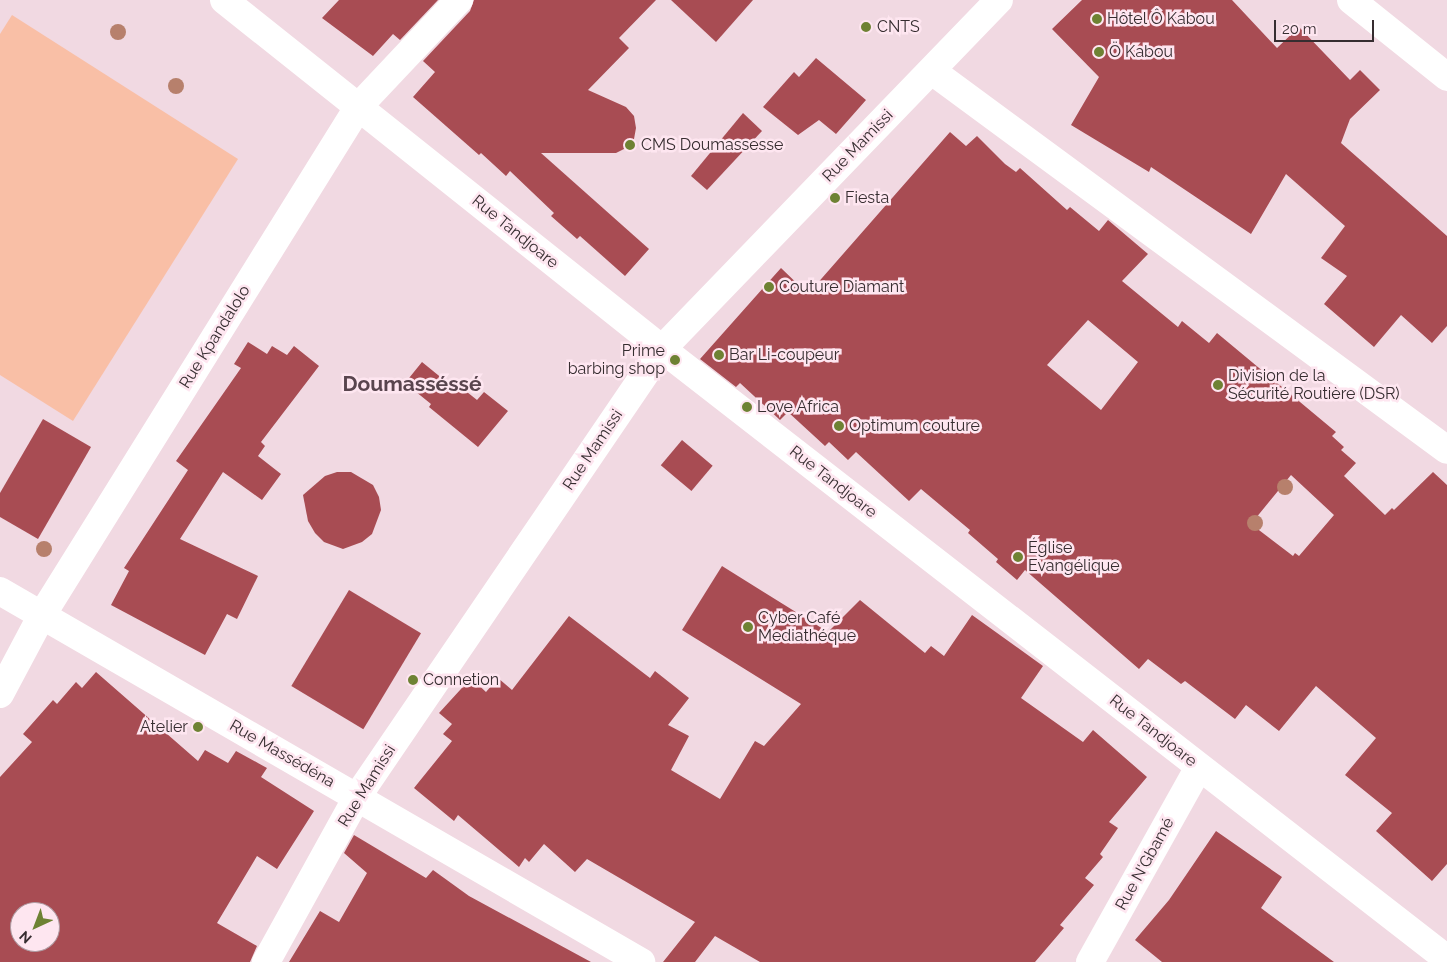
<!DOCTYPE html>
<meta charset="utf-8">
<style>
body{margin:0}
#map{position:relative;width:1447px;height:962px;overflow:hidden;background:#f1d9e2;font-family:Raleway,sans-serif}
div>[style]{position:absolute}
.green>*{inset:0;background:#f9bfa6}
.building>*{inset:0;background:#a84c53;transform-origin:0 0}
.minor>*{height:28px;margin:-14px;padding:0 14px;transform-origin:14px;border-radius:14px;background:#fff}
.trees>*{width:16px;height:16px;margin:-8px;border-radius:50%;background:#b7806c}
.dots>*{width:14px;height:14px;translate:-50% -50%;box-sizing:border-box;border:2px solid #fee6f0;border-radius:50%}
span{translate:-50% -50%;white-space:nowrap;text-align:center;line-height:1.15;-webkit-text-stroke:5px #fee6f0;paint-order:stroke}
.poi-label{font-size:16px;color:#362d30}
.left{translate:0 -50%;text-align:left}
.right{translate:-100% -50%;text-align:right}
.street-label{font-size:16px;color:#362d30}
.district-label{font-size:21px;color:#59454e;font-weight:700}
.north{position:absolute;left:10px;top:902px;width:50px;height:50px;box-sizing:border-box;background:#fee6f0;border:1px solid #ae9ca3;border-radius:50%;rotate:223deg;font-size:14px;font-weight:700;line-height:20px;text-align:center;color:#362d30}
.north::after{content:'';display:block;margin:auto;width:18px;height:22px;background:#6e8233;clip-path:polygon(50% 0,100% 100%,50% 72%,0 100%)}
.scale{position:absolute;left:1274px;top:20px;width:100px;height:22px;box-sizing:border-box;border:2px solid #362d30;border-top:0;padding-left:6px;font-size:15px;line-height:18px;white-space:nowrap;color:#362d30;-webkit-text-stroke:4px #fee6f0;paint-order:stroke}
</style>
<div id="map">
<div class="green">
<i style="clip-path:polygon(12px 15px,238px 159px,73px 421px,0 375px,0 34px)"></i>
</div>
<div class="building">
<i style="clip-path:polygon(339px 0,438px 0,400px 40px,393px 34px,373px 56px,322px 18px)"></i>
<i style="clip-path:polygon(474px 0,656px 0,619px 38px,629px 48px,588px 90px,626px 107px,634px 116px,636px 128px,634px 139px,626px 148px,616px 153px,541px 153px,649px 249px,625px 276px,580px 236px,577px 239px,551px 216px,554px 213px,510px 171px,506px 176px,481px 153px,479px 155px,413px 97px,435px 72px,423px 61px,470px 11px)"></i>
<i style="clip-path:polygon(671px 0,753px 0,716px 42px)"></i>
<i style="clip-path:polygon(1082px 0,1232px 0,1277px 48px,1299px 27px,1350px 80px,1360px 70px,1380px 90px,1350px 119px,1341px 143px,1447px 236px,1447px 326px,1432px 343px,1401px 315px,1374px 347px,1324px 304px,1347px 276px,1321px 258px,1345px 226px,1286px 174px,1251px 234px,1151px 167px,1149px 172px,1071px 125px,1099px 77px,1052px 29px)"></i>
<i style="clip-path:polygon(816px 58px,866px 100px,836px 134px,819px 120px,798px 135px,763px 107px,794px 72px,799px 77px)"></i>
<i style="clip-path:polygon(743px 113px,762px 131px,707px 190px,691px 176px)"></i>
<i style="clip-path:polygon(evenodd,950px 132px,966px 146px,977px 136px,1005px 164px,1016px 172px,1020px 168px,1067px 210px,1070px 207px,1099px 231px,1108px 220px,1148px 254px,1122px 281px,1178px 327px,1182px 321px,1209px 343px,1217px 333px,1336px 432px,1332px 436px,1344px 447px,1341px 450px,1356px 463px,1344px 476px,1385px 515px,1392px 508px,1394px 510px,1433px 472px,1447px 485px,1447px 864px,1432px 881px,1376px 831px,1392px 813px,1345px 775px,1376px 738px,1316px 686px,1279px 731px,1246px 705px,1235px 719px,1185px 681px,1181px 684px,1148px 659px,1139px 669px,1025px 570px,1017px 580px,996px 562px,998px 559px,968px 533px,970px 530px,921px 489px,909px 501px,856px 452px,848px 460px,829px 442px,825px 446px,788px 412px,780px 420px,740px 383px,736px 387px,700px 359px,781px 268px,808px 294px,950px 132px,1088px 320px,1138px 362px,1101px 410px,1047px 365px,1088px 320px,950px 132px,1291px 475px,1334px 515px,1299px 556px,1295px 553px,1293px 556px,1251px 524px,1291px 475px)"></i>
<i style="clip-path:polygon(248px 342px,267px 354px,272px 346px,287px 355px,294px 346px,319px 366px,261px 442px,265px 446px,258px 456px,281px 474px,262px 500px,223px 472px,180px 539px,258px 576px,237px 619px,227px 614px,205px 655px,111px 605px,129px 571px,124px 568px,188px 470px,176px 461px,241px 368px,234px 364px)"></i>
<i style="clip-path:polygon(422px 362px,449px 384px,452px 380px,477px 400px,484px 392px,508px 411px,478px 447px,429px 407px,431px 404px,405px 383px)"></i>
<i style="clip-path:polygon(43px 419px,91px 447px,38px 539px,0 517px,0 493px)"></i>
<i style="left:682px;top:440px;width:40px;height:33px;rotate:40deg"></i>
<i style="clip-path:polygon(337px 472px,351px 472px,373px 485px,379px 497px,381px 510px,372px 534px,362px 542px,343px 549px,324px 542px,315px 533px,308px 521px,303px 495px,325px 476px)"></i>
<i style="clip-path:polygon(722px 566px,828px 632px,860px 600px,925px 653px,931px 646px,944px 656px,972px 615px,1043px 666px,1021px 698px,1083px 742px,1093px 730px,1147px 777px,1109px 822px,1118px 828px,1100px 854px,1103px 857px,1085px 878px,1094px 885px,1060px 925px,1064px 928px,1035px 962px,760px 962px,715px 936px,695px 962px,663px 962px,695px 922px,587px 859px,575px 872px,544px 844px,529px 862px,525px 858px,519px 867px,458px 815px,454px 821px,414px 788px,452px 741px,443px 734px,452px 724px,439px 713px,471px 678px,486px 692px,498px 678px,512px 690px,569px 616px,650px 678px,655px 671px,689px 698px,668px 725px,689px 736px,671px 770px,720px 799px,755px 741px,764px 746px,801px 704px,682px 630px)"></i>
<i style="left:349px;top:590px;width:84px;height:112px;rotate:31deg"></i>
<i style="clip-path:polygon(evenodd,96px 672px,198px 761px,205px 750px,228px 763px,236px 751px,267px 768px,261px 777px,314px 811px,277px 869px,257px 856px,217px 923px,257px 946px,250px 962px,0 962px,0 777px,32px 742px,23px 734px,53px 700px,57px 704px,76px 682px,82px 688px,96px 672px,20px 912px,50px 912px,50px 942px,20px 942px,20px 912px)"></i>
<i style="clip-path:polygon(1216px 831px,1282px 877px,1261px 908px,1334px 962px,1162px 962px,1135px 940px,1169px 900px)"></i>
<i style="clip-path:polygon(354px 835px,426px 878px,433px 870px,469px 896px,591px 962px,289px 962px,320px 911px,339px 922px,367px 873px,344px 853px)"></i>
</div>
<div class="minor">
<i style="left:224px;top:0;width:560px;rotate:38.55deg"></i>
<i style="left:662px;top:349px;width:994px;rotate:37.85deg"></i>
<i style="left:1351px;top:0;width:123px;rotate:38.7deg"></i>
<i style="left:932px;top:71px;width:639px;rotate:36.35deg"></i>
<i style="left:0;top:591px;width:741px;rotate:30.06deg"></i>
<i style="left:0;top:694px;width:89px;rotate:-62deg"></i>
<i style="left:42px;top:615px;width:600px;rotate:-58.09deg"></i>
<i style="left:359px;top:106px;width:146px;rotate:-46.7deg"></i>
<i style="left:266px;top:962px;width:188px;rotate:-61.1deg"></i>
<i style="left:357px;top:797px;width:542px;rotate:-55.75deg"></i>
<i style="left:662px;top:349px;width:485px;rotate:-46deg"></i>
<i style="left:1090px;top:962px;width:223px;rotate:-60.8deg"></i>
</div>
<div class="trees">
<i style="left:118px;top:32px"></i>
<i style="left:176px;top:86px"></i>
<i style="left:1285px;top:487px"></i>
<i style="left:1255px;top:523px"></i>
<i style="left:44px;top:549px"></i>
</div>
<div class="dots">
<i style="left:1097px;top:19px;background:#6e8233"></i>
<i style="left:866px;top:27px;background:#6e8233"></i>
<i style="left:1099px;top:52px;background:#6e8233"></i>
<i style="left:630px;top:145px;background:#6e8233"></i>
<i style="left:835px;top:198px;background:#6e8233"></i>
<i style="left:769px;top:287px;background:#6e8233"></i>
<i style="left:719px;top:355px;background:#6e8233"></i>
<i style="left:675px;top:360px;background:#6e8233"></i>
<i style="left:1218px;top:385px;background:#6e8233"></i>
<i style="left:747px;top:407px;background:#6e8233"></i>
<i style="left:839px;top:426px;background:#6e8233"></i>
<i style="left:1018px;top:557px;background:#6e8233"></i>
<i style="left:748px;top:627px;background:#6e8233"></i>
<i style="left:413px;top:680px;background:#6e8233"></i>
<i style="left:198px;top:727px;background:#6e8233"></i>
</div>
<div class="poi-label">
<span class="left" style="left:1107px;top:19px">Hôtel Ô Kabou</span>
<span class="left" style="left:877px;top:27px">CNTS</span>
<span class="left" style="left:1109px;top:52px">Ö Kabou</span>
<span class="left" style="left:641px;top:145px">CMS Doumassesse</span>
<span class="left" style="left:845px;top:198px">Fiesta</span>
<span class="left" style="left:779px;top:287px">Couture Diamant</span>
<span class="right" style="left:665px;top:360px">Prime<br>barbing shop</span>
<span class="left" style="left:729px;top:355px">Bar Li-coupeur</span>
<span class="left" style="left:1228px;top:385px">Division de la<br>Sécurité Routière (DSR)</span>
<span class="left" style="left:757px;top:407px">Love Africa</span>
<span class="left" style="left:849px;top:426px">Optimum couture</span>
<span class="left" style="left:1028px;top:557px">Église<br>Evangélique</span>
<span class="left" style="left:758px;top:627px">Cyber Café<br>Mediathéque</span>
<span class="left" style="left:423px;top:680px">Connetion</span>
<span class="right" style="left:188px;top:727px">Atelier</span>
</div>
<div class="street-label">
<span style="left:858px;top:146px;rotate:-46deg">Rue Mamissi</span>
<span style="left:515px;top:232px;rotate:39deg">Rue Tandjoare</span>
<span style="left:215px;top:337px;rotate:-58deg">Rue Kpandalolo</span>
<span style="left:593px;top:450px;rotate:-56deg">Rue Mamissi</span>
<span style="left:833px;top:482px;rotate:38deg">Rue Tandjoare</span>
<span style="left:1153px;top:731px;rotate:38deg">Rue Tandjoare</span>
<span style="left:282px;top:754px;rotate:30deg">Rue Massédéna</span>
<span style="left:367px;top:786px;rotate:-58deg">Rue Mamissi</span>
<span style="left:1145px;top:864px;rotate:-61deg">Rue N'Gbamé</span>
</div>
<div class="district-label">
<span style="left:412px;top:384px">Doumasséssé</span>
</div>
<div class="north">N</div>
<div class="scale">20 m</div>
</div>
